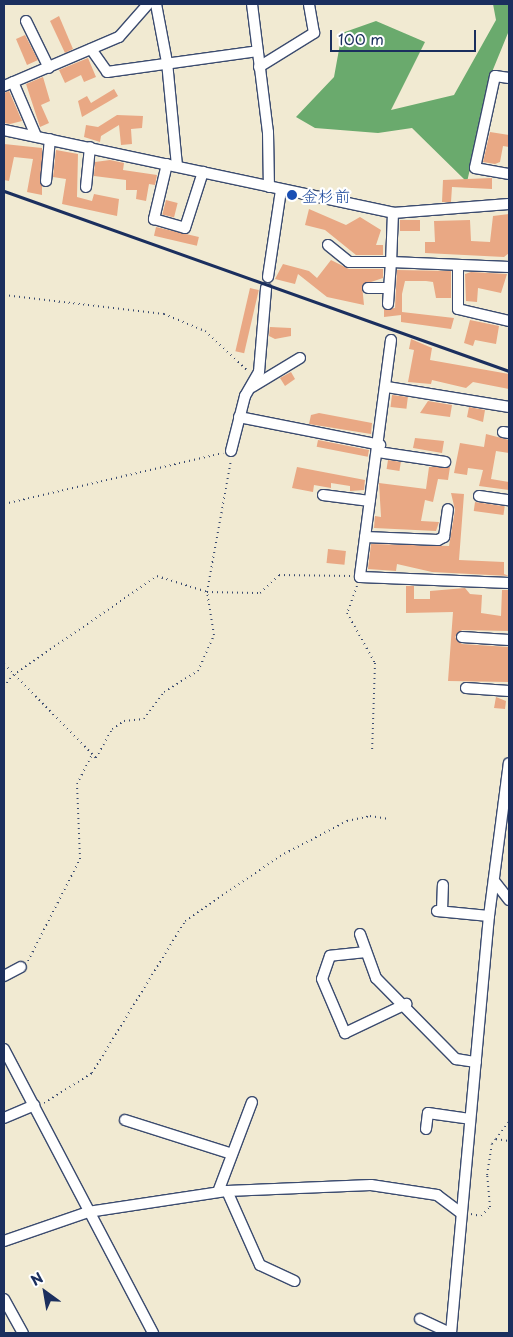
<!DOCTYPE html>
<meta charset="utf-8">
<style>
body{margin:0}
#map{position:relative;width:513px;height:1337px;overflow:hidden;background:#f1ead2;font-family:"Playpen Sans","Klee One",sans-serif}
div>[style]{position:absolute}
.forest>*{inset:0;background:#6aaa6d}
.building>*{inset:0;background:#e9a884;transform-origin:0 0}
.path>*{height:2px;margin-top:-1px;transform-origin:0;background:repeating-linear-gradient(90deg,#3b4b6f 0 1px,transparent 0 5px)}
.roads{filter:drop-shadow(1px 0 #3b4b6f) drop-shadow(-1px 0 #3b4b6f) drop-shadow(0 1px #3b4b6f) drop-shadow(0 -1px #3b4b6f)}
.minor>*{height:10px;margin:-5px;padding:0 5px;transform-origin:5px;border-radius:5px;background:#fff}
.rail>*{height:3px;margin:-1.5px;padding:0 1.5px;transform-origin:1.5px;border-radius:1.5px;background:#1b2f5e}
.dots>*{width:14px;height:14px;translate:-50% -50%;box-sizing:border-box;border:2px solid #fff;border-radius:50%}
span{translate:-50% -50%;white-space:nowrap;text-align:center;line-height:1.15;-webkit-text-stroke:4.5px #fff;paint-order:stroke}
.transit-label{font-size:16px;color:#164399}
.left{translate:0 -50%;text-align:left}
.frame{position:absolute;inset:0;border:5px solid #1b2f5e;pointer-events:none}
.north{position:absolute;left:20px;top:1267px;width:50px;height:50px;-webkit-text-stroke:4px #fff;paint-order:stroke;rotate:328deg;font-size:14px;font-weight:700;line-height:20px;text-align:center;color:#1b2f5e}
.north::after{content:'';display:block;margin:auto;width:18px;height:22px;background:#1b2f5e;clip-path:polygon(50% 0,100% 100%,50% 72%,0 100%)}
.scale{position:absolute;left:330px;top:30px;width:146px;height:22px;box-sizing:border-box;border:2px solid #1b2f5e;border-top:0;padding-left:6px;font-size:15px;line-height:18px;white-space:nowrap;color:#1b2f5e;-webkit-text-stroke:4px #fff;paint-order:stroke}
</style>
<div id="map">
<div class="forest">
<i style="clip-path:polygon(493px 4px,509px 4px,508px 33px,492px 72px,467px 182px,412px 128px,378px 133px,315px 128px,296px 117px,334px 77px,342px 33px,376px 21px,425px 42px,391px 110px,454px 95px,496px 20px)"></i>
</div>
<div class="building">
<i style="clip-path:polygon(59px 16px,73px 49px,65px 53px,50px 21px)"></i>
<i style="clip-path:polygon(25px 35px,38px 60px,27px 65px,16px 39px)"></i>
<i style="clip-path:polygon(88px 58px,96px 77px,84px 82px,81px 75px,65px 83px,59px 70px)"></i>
<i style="clip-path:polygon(43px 77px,50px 101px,41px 105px,49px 123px,40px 127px,26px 84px)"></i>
<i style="clip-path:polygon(114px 89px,118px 96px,82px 117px,78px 101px,87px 96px,91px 103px)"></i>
<i style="clip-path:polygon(9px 91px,22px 121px,10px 124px,4px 123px,4px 93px)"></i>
<i style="clip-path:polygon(117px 115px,143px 116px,142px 128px,131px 129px,132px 144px,121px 145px,119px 125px,101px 136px,100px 142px,84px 137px,86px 125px,98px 127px)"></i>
<i style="clip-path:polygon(490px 132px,509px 135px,509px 147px,503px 146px,500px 162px,495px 164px,483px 162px)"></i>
<i style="clip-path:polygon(4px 144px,42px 148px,42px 195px,27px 192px,33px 159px,14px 157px,9px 181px,4px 180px)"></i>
<i style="clip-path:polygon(56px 150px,78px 154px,77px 197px,92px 201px,94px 194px,119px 199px,117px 216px,62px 204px,66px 179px,53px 177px)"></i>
<i style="clip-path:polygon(110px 160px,124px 163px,123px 170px,157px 175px,155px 185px,149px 184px,146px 201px,136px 199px,137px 190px,126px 190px,126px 180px,94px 176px,95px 162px)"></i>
<i style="clip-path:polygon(492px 178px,492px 189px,452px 187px,451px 202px,442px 202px,443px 180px)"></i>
<i style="left:166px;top:200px;width:12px;height:15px;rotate:14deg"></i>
<i style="clip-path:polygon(309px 209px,346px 225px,360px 217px,381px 230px,376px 245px,383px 245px,383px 255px,356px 255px,325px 230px,305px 225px)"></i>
<i style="clip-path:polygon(509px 214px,509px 253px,504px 257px,425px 253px,425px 242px,435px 242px,434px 221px,470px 220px,471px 241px,490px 242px,493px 216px)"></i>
<i style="left:400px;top:220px;width:20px;height:11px"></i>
<i style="left:156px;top:227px;width:44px;height:9px;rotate:13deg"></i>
<i style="clip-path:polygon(331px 260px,349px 269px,383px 269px,383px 278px,362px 285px,364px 305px,327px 297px,298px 274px,295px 284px,275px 279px,283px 264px,309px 271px,317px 278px)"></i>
<i style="clip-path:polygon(397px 270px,451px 271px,451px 298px,436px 298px,433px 282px,426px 281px,405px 281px,402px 294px,402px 312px,454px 318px,451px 329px,401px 322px,401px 315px,384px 317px,384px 309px,395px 308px)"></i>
<i style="clip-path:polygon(471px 272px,507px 274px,501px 293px,478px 288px,477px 302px,466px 301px,465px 274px)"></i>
<i style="left:250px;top:288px;width:9px;height:65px;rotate:13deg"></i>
<i style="clip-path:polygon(470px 320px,499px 326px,496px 344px,475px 340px,473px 346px,464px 343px)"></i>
<i style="clip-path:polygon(270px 327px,291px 328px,291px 336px,275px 339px,269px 336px)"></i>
<i style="clip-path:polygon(411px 339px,432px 348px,430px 360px,509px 374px,509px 389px,473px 382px,466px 388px,432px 380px,431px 384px,408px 382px,414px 350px,409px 349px)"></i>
<i style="clip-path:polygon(291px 372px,295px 379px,285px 386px,280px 378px)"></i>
<i style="left:392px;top:395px;width:16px;height:12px;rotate:7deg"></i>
<i style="clip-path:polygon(428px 401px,452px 405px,450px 417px,420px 413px)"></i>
<i style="clip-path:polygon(469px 407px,485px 410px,483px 422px,467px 417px)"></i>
<i style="clip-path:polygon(319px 413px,372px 423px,371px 434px,309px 424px,311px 415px)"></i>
<i style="clip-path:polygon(486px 434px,509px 440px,509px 453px,496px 451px,491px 479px,509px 482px,509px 490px,479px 486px,483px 470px,468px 468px,467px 475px,454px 473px,460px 443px,484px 447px)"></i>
<i style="clip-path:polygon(415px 438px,444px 441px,442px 453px,413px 448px)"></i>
<i style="left:318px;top:440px;width:52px;height:7px;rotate:11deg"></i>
<i style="left:388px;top:460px;width:13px;height:9px;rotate:9deg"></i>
<i style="clip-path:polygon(297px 467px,365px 480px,364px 490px,350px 491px,350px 486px,331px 483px,331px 488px,314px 485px,313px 492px,292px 488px)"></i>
<i style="clip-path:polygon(429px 467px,450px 467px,448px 480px,438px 479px,433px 502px,425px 500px,421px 521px,439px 522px,436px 531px,374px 528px,375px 516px,381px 517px,379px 483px,426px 489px)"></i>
<i style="clip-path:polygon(451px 493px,464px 494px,459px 560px,504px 562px,504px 574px,509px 576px,432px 572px,397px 564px,396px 571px,368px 569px,371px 544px,449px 546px,455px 510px)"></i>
<i style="left:475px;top:502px;width:30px;height:9px;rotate:8deg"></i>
<i style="left:328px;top:549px;width:18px;height:14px;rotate:6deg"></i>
<i style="clip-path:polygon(406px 586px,414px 586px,414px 599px,430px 599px,430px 591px,465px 588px,470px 594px,482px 595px,481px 613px,501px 616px,502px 590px,509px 590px,509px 631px,462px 630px,455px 637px,462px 644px,509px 647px,509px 682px,448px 681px,453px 612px,406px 613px)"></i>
<i style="clip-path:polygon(496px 697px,506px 701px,505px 709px,494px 708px)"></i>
</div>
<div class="path">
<i style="left:4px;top:295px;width:161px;rotate:6.8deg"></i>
<i style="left:164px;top:314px;width:44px;rotate:22.5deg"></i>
<i style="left:205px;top:331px;width:59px;rotate:42.9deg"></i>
<i style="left:4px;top:504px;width:225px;rotate:-13.1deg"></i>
<i style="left:357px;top:586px;width:29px;rotate:110deg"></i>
<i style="left:347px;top:613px;width:57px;rotate:60.8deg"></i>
<i style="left:375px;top:663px;width:89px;rotate:91.9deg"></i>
<i style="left:4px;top:664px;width:132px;rotate:45.6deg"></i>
<i style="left:96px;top:758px;width:33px;rotate:-61deg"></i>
<i style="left:112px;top:729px;width:14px;rotate:-34deg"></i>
<i style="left:124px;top:721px;width:20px;rotate:-6deg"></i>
<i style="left:144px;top:719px;width:34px;rotate:-53deg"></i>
<i style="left:164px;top:692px;width:40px;rotate:-32deg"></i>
<i style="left:198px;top:671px;width:39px;rotate:-66deg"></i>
<i style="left:214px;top:635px;width:44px;rotate:-99.2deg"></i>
<i style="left:207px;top:592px;width:134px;rotate:-79.7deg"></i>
<i style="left:4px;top:687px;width:15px;rotate:-53deg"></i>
<i style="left:13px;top:675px;width:175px;rotate:-34.5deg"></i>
<i style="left:157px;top:576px;width:52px;rotate:17.7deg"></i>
<i style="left:207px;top:592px;width:53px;rotate:1.1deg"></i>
<i style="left:260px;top:593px;width:26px;rotate:-43deg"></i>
<i style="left:279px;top:575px;width:73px;rotate:0.8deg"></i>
<i style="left:28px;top:961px;width:114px;rotate:-63deg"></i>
<i style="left:80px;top:859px;width:75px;rotate:-92.3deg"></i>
<i style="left:77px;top:784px;width:33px;rotate:-63deg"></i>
<i style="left:44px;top:1103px;width:57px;rotate:-32deg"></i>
<i style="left:92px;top:1073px;width:178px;rotate:-58.5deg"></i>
<i style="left:185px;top:921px;width:115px;rotate:-34.4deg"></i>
<i style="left:280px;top:856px;width:76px;rotate:-27.6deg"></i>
<i style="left:347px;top:821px;width:24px;rotate:-12deg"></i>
<i style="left:370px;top:816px;width:19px;rotate:9deg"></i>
<i style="left:496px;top:1139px;width:21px;rotate:-53deg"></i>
<i style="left:471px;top:1214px;width:10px;rotate:11deg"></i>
<i style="left:481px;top:1216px;width:13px;rotate:-45deg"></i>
<i style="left:490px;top:1207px;width:32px;rotate:-95deg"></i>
<i style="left:487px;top:1175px;width:31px;rotate:-81deg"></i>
<i style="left:492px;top:1144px;width:6px;rotate:-51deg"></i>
<i style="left:496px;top:1139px;width:13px;rotate:9deg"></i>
</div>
<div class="roads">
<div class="minor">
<i style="left:156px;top:4px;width:59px;rotate:79.3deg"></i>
<i style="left:167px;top:62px;width:104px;rotate:84.5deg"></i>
<i style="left:252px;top:4px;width:129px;rotate:82.9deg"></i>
<i style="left:268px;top:132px;width:55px;rotate:89deg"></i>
<i style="left:26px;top:21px;width:52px;rotate:63.9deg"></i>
<i style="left:91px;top:49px;width:28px;rotate:55deg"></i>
<i style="left:107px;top:72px;width:152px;rotate:-7.9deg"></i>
<i style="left:259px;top:67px;width:65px;rotate:-31.7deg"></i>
<i style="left:314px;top:33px;width:29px;rotate:-100deg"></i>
<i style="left:509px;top:78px;width:14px;rotate:-172deg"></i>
<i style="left:495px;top:76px;width:94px;rotate:102.3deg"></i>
<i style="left:475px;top:168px;width:35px;rotate:10deg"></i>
<i style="left:13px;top:82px;width:59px;rotate:66.9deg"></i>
<i style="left:4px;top:86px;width:125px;rotate:-23.1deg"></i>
<i style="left:119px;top:37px;width:44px;rotate:-48.7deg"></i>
<i style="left:4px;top:130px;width:398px;rotate:12deg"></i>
<i style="left:393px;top:213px;width:116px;rotate:-4.4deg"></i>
<i style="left:167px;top:164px;width:57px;rotate:103.3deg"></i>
<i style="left:154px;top:219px;width:32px;rotate:16deg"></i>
<i style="left:185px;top:228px;width:59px;rotate:-72.2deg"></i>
<i style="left:46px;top:181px;width:42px;rotate:-84.6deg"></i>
<i style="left:86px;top:187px;width:40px;rotate:-84.3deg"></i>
<i style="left:393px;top:213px;width:49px;rotate:92.3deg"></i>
<i style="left:391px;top:262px;width:118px;rotate:2.4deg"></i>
<i style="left:328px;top:245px;width:27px;rotate:39deg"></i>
<i style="left:349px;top:262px;width:42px"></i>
<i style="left:391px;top:262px;width:42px;rotate:94.1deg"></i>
<i style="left:458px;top:265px;width:44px;rotate:90deg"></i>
<i style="left:458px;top:309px;width:52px;rotate:13.2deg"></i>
<i style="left:268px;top:277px;width:88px;rotate:-81.5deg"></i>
<i style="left:368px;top:288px;width:20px"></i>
<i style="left:391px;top:340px;width:239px;rotate:97.5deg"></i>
<i style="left:360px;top:577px;width:149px;rotate:2.3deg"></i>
<i style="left:252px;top:387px;width:56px;rotate:-31.1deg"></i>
<i style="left:387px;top:387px;width:124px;rotate:9.3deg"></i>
<i style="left:239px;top:417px;width:144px;rotate:11.2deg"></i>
<i style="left:503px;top:432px;width:6px;rotate:9deg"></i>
<i style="left:231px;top:451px;width:57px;rotate:-75.7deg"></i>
<i style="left:245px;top:396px;width:28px;rotate:-60deg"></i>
<i style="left:259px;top:372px;width:84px;rotate:-85.2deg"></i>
<i style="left:378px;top:452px;width:68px;rotate:8.5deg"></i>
<i style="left:323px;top:495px;width:47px;rotate:7.3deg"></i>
<i style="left:479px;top:496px;width:30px;rotate:8deg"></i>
<i style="left:365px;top:537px;width:73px;rotate:2.4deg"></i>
<i style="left:438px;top:540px;width:7px;rotate:-27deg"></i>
<i style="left:444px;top:537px;width:28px;rotate:-82deg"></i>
<i style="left:462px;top:637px;width:47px;rotate:3.7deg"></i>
<i style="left:466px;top:688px;width:43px;rotate:4deg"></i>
<i style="left:495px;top:882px;width:23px;rotate:52deg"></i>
<i style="left:437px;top:911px;width:52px;rotate:5.5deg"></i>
<i style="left:442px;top:911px;width:26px;rotate:-88deg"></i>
<i style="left:360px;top:934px;width:47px;rotate:70deg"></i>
<i style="left:376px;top:978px;width:114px;rotate:45.4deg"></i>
<i style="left:456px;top:1059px;width:20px;rotate:9deg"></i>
<i style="left:366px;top:952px;width:36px;rotate:174deg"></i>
<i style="left:330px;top:956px;width:24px;rotate:109deg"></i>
<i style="left:322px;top:979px;width:59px;rotate:66.9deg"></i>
<i style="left:345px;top:1033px;width:68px;rotate:-25.4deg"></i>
<i style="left:4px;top:976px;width:19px;rotate:-28deg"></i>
<i style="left:4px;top:1049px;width:321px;rotate:62.3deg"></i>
<i style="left:4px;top:1118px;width:33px;rotate:-23deg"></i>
<i style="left:125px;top:1120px;width:112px;rotate:17.6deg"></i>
<i style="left:426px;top:1129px;width:16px;rotate:-83deg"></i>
<i style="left:428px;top:1113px;width:42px;rotate:8.1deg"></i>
<i style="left:227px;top:1191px;width:81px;rotate:66deg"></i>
<i style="left:260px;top:1265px;width:38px;rotate:25deg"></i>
<i style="left:218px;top:1192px;width:96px;rotate:-69.3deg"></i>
<i style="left:4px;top:1241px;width:89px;rotate:-19deg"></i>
<i style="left:88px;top:1212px;width:141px;rotate:-8.6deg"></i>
<i style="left:227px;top:1191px;width:144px;rotate:-2.4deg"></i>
<i style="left:371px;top:1185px;width:67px;rotate:8.6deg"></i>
<i style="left:437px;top:1195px;width:30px;rotate:37deg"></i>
<i style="left:4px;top:1299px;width:39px;rotate:61deg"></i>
<i style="left:420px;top:1319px;width:33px;rotate:25deg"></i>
<i style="left:451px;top:1333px;width:419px;rotate:-84.8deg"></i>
<i style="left:489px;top:916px;width:154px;rotate:-82.6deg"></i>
</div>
</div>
<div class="rail">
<i style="left:4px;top:191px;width:536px;rotate:19.62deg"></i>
</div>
<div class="dots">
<i style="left:292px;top:195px;background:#1a4fb4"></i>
</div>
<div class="transit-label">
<span class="left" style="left:302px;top:195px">金杉前</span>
</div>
<div class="frame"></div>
<div class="north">N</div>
<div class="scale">100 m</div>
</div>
